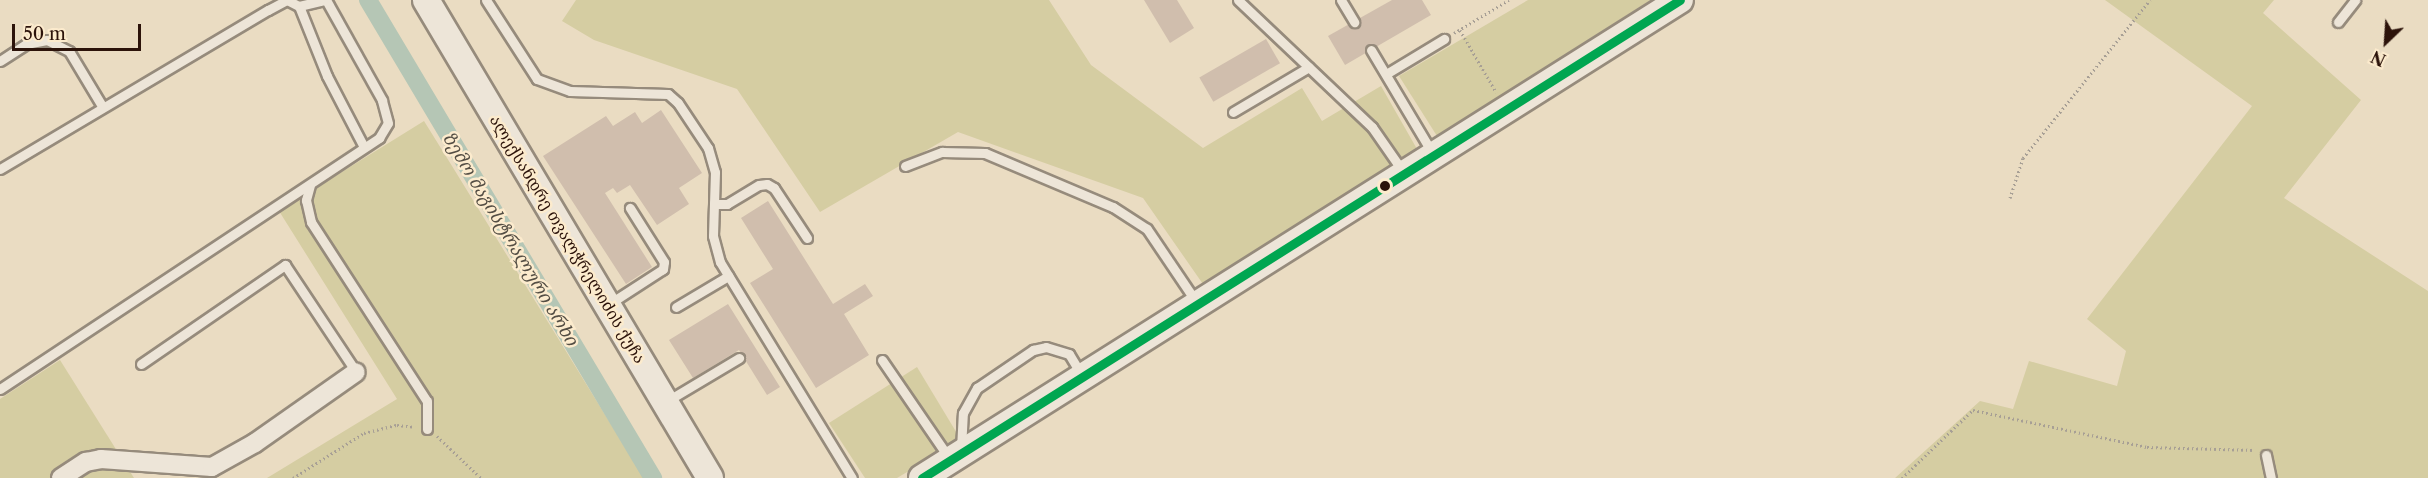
<!DOCTYPE html>
<meta charset="utf-8">
<style>
body{margin:0}
#map{position:relative;width:2428px;height:478px;overflow:hidden;background:#eadcc2;font-family:"Libre Caslon Text","Noto Serif Georgian",serif}
div>[style]{position:absolute}
.green>*{inset:0;background:#d5cda2}
.canal>*{height:18px;margin:-9px;padding:0 9px;transform-origin:9px;border-radius:9px;background:#b5c6b5}
.building>*{inset:0;background:#d0bead;transform-origin:0 0}
.path>*{height:3px;margin-top:-1.5px;transform-origin:0;background:repeating-linear-gradient(90deg,#a79f95 0 1.5px,transparent 0 4.5px)}
.roads{filter:drop-shadow(2px 0 #968b7c) drop-shadow(-2px 0 #968b7c) drop-shadow(0 2px #968b7c) drop-shadow(0 -2px #968b7c)}
.lane>*{height:9px;margin:-4.5px;padding:0 4.5px;transform-origin:4.5px;border-radius:4.5px;background:#ede5d8}
.street>*{height:18px;margin:-9px;padding:0 9px;transform-origin:9px;border-radius:9px;background:#ede5d8}
.secondary>*{height:26px;margin:-13px;padding:0 13px;transform-origin:13px;border-radius:13px;background:#ede5d8}
.bus-1>*{height:9px;margin:-4.5px;padding:0 4.5px;transform-origin:4.5px;border-radius:4.5px;background:#00a651}
.dots>*{width:16px;height:16px;translate:-50% -50%;box-sizing:border-box;border:3px solid #fcebcd;border-radius:50%}
span{translate:-50% -50%;white-space:nowrap;text-align:center;line-height:1.15;-webkit-text-stroke:5px #fcebcd;paint-order:stroke}
.street-label{font-size:16px;color:#2c130a}
.water-label{font-size:18px;color:#544e44;font-style:italic}
.north{position:absolute;left:2356px;top:12px;width:60px;height:60px;-webkit-text-stroke:4px #fcebcd;paint-order:stroke;rotate:205deg;font-size:16px;font-weight:700;line-height:24px;text-align:center;color:#2c130a}
.north::after{content:'';display:block;margin:auto;width:21px;height:27px;background:#2c130a;clip-path:polygon(50% 0,100% 100%,50% 72%,0 100%)}
.scale{position:absolute;left:12px;top:24px;width:129px;height:27px;box-sizing:border-box;border:3px solid #2c130a;border-top:0;padding-left:8px;font-size:18px;line-height:21px;white-space:nowrap;color:#2c130a;-webkit-text-stroke:4px #fcebcd;paint-order:stroke}
</style>
<div id="map">
<div class="green">
<i style="clip-path:polygon(576px 0,1049px 0,1091px 65px,1203px 148px,1302px 88px,1322px 121px,1381px 86px,1417px 149px,1205px 287px,1143px 198px,958px 132px,820px 212px,737px 89px,594px 40px,562px 21px)"></i>
<i style="clip-path:polygon(1528px 0,1651px 0,1437px 136px,1399px 76px)"></i>
<i style="clip-path:polygon(2105px 0,2274px 0,2263px 13px,2361px 100px,2284px 198px,2428px 291px,2428px 478px,1895px 478px,1980px 401px,2013px 409px,2029px 361px,2117px 386px,2126px 351px,2087px 319px,2252px 106px)"></i>
<i style="clip-path:polygon(424px 121px,452px 166px,644px 478px,267px 478px,397px 399px,279px 211px)"></i>
<i style="clip-path:polygon(60px 360px,134px 478px,0 478px,0 399px)"></i>
<i style="clip-path:polygon(917px 367px,961px 440px,897px 478px,865px 478px,829px 423px)"></i>
</div>
<div class="canal">
<i style="left:368px;top:0;width:557px;rotate:59.2deg"></i>
</div>
<div class="building">
<i style="clip-path:polygon(1144px 0,1177px 0,1194px 28px,1170px 43px)"></i>
<i style="clip-path:polygon(1392px 0,1422px 0,1431px 15px,1345px 65px,1328px 36px)"></i>
<i style="left:1266px;top:39px;width:28px;height:77px;rotate:60deg"></i>
<i style="clip-path:polygon(661px 110px,702px 173px,679px 188px,689px 204px,657px 225px,630px 185px,617px 193px,613px 188px,605px 193px,652px 267px,626px 284px,543px 156px,606px 116px,613px 126px,635px 112px,642px 123px)"></i>
<i style="clip-path:polygon(768px 201px,833px 304px,865px 284px,873px 296px,844px 314px,869px 355px,816px 388px,750px 283px,773px 269px,741px 218px)"></i>
<i style="clip-path:polygon(728px 304px,780px 387px,767px 395px,739px 350px,693px 378px,669px 340px)"></i>
</div>
<div class="path">
<i style="left:1460px;top:30px;width:72px;rotate:59.9deg"></i>
<i style="left:1454px;top:33px;width:64px;rotate:-31deg"></i>
<i style="left:2010px;top:198px;width:42px;rotate:-72deg"></i>
<i style="left:2023px;top:158px;width:203px;rotate:-51.2deg"></i>
<i style="left:437px;top:436px;width:61px;rotate:43.7deg"></i>
<i style="left:293px;top:478px;width:84px;rotate:-32.4deg"></i>
<i style="left:364px;top:433px;width:34px;rotate:-14deg"></i>
<i style="left:397px;top:425px;width:18px;rotate:6deg"></i>
<i style="left:1902px;top:478px;width:98px;rotate:-43.8deg"></i>
<i style="left:1973px;top:410px;width:178px;rotate:12deg"></i>
<i style="left:2147px;top:447px;width:108px;rotate:1.6deg"></i>
</div>
<div class="roads">
<div class="lane">
<i style="left:486px;top:0;width:94px;rotate:57.2deg"></i>
<i style="left:537px;top:79px;width:35px;rotate:20deg"></i>
<i style="left:570px;top:91px;width:98px;rotate:1.8deg"></i>
<i style="left:668px;top:94px;width:13px;rotate:42deg"></i>
<i style="left:678px;top:103px;width:54px;rotate:56.3deg"></i>
<i style="left:708px;top:148px;width:25px;rotate:74deg"></i>
<i style="left:715px;top:172px;width:64px;rotate:91.8deg"></i>
<i style="left:713px;top:236px;width:27px;rotate:75deg"></i>
<i style="left:720px;top:262px;width:253px;rotate:58.6deg"></i>
<i style="left:1238px;top:0;width:185px;rotate:43.5deg"></i>
<i style="left:1372px;top:127px;width:56px;rotate:55.2deg"></i>
<i style="left:1341px;top:0;width:26px;rotate:59deg"></i>
<i style="left:299px;top:6px;width:75px;rotate:68.2deg"></i>
<i style="left:327px;top:76px;width:80px;rotate:62.5deg"></i>
<i style="left:2338px;top:22px;width:28px;rotate:-52deg"></i>
<i style="left:1371px;top:50px;width:121px;rotate:59.2deg"></i>
<i style="left:0;top:61px;width:31px;rotate:-33deg"></i>
<i style="left:26px;top:44px;width:21px;rotate:-11deg"></i>
<i style="left:47px;top:40px;width:25px;rotate:27deg"></i>
<i style="left:69px;top:51px;width:64px;rotate:59deg"></i>
<i style="left:1386px;top:74px;width:68px;rotate:-31.1deg"></i>
<i style="left:1233px;top:112px;width:88px;rotate:-30.6deg"></i>
<i style="left:905px;top:166px;width:40px;rotate:-21deg"></i>
<i style="left:942px;top:152px;width:43px;rotate:1.3deg"></i>
<i style="left:985px;top:153px;width:139px;rotate:22.9deg"></i>
<i style="left:1113px;top:207px;width:40px;rotate:32.9deg"></i>
<i style="left:1147px;top:229px;width:89px;rotate:56deg"></i>
<i style="left:0;top:169px;width:312px;rotate:-30.7deg"></i>
<i style="left:268px;top:10px;width:21px;rotate:-28deg"></i>
<i style="left:287px;top:0;width:13px;rotate:27deg"></i>
<i style="left:299px;top:6px;width:28px;rotate:-13deg"></i>
<i style="left:310px;top:185px;width:16px;rotate:105deg"></i>
<i style="left:306px;top:200px;width:23px;rotate:77deg"></i>
<i style="left:311px;top:222px;width:213px;rotate:57.1deg"></i>
<i style="left:427px;top:401px;width:28px;rotate:90deg"></i>
<i style="left:714px;top:204px;width:13px"></i>
<i style="left:727px;top:204px;width:37px;rotate:-31deg"></i>
<i style="left:759px;top:185px;width:8px;rotate:-7deg"></i>
<i style="left:767px;top:184px;width:8px;rotate:30deg"></i>
<i style="left:774px;top:188px;width:60px;rotate:56.6deg"></i>
<i style="left:609px;top:304px;width:64px;rotate:-32.9deg"></i>
<i style="left:663px;top:269px;width:7px;rotate:-82deg"></i>
<i style="left:664px;top:262px;width:64px;rotate:-122.2deg"></i>
<i style="left:676px;top:307px;width:61px;rotate:-30.8deg"></i>
<i style="left:882px;top:360px;width:119px;rotate:55.6deg"></i>
<i style="left:141px;top:364px;width:175px;rotate:-34.5deg"></i>
<i style="left:285px;top:265px;width:128px;rotate:56.4deg"></i>
<i style="left:0;top:389px;width:455px;rotate:-33.5deg"></i>
<i style="left:379px;top:138px;width:17px;rotate:-59deg"></i>
<i style="left:388px;top:123px;width:24px;rotate:-105deg"></i>
<i style="left:382px;top:100px;width:115px;rotate:-119.2deg"></i>
<i style="left:667px;top:401px;width:84px;rotate:-30.8deg"></i>
<i style="left:961px;top:449px;width:36px;rotate:-87deg"></i>
<i style="left:963px;top:413px;width:29px;rotate:-61deg"></i>
<i style="left:977px;top:388px;width:68px;rotate:-34.2deg"></i>
<i style="left:1033px;top:350px;width:13px;rotate:-13deg"></i>
<i style="left:1046px;top:347px;width:24px;rotate:17deg"></i>
<i style="left:1069px;top:354px;width:26px;rotate:59deg"></i>
<i style="left:2266px;top:455px;width:24px;rotate:78deg"></i>
</div>
<div class="street">
<i style="left:61px;top:478px;width:30px;rotate:-33deg"></i>
<i style="left:86px;top:462px;width:15px;rotate:-11deg"></i>
<i style="left:101px;top:459px;width:111px;rotate:4.1deg"></i>
<i style="left:212px;top:467px;width:49px;rotate:-29.2deg"></i>
<i style="left:255px;top:443px;width:123px;rotate:-35.1deg"></i>
</div>
<div class="secondary">
<i style="left:426px;top:0;width:556px;rotate:59.28deg"></i>
<i style="left:922px;top:478px;width:896px;rotate:-32.24deg"></i>
</div>
</div>
<div class="bus-1">
<i style="left:922px;top:478px;width:896px;rotate:-32.24deg"></i>
</div>
<div class="dots">
<i style="left:1385px;top:186px;background:#2c130a"></i>
</div>
<div class="street-label">
<span style="left:568px;top:239px;rotate:59deg">ალექსანდრე თვალჭრელიძის ქუჩა</span>
</div>
<div class="water-label">
<span style="left:510px;top:239px;rotate:59deg">ზემო მაგისტრალური არხი</span>
</div>
<div class="north">N</div>
<div class="scale">50 m</div>
</div>
